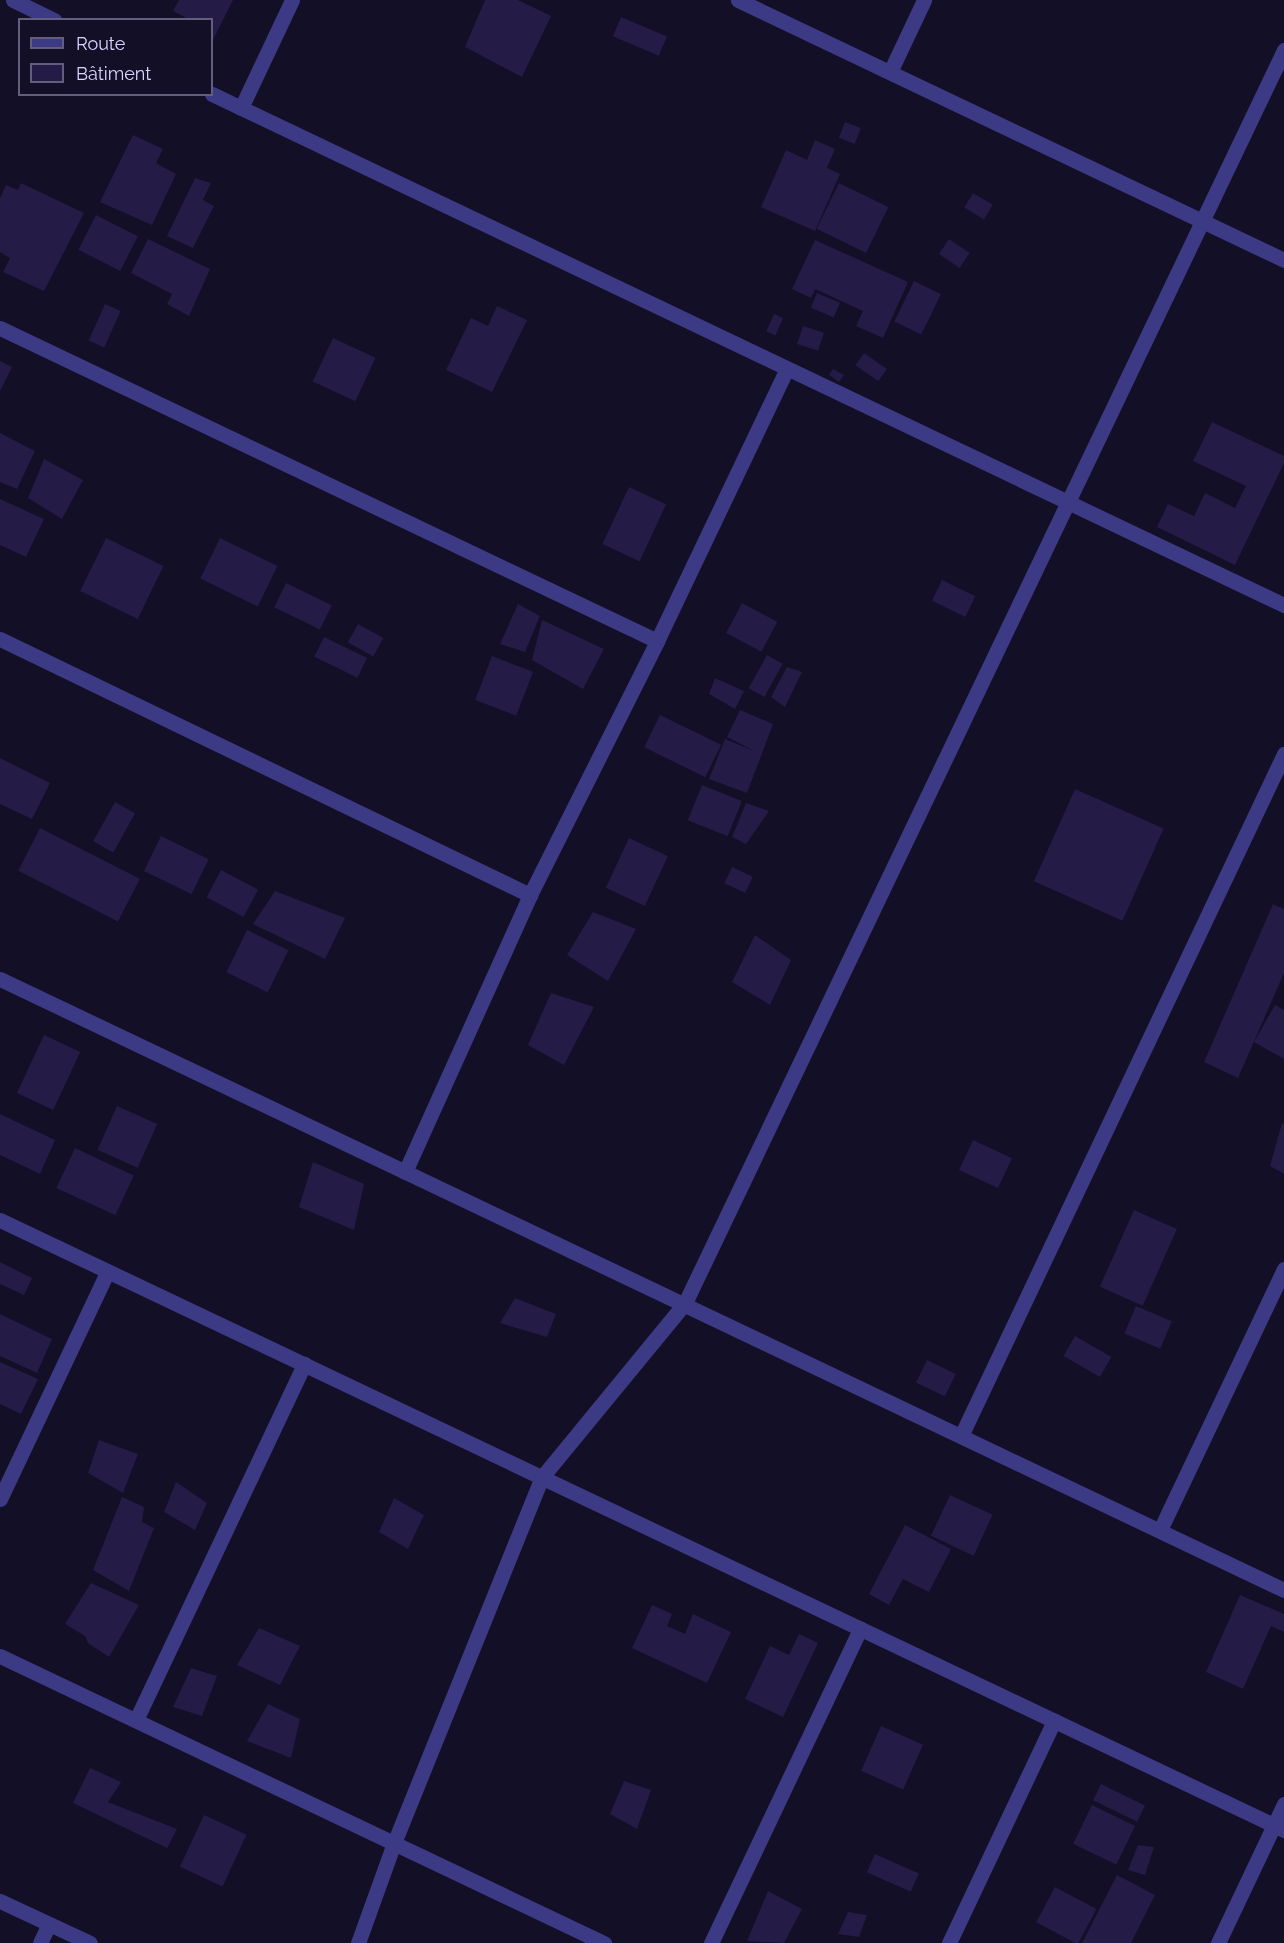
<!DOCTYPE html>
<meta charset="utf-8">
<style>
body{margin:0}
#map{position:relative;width:1284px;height:1943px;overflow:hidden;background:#130f26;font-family:Raleway,sans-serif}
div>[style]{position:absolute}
.building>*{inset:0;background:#241b47;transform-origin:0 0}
.street>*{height:15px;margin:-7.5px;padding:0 7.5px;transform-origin:7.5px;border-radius:7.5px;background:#3d3a85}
span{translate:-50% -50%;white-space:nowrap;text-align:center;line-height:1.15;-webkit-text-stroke:6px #130f26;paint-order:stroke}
.legend{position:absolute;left:18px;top:18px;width:195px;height:78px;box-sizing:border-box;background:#130f26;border:2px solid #625e7d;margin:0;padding:8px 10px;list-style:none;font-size:18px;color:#d9d4ff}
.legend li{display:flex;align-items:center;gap:12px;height:30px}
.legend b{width:30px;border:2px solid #625e7d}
</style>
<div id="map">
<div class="building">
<i style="clip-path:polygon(179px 0,233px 0,212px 42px,212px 20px,190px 20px,173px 11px)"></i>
<i style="clip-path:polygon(485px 0,518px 0,551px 16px,522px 77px,465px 47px)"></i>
<i style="left:621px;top:17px;width:50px;height:21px;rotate:23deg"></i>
<i style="left:845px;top:122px;width:17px;height:17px;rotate:21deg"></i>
<i style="clip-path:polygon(133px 135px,163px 149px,156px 163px,176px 174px,152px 225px,100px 202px)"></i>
<i style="clip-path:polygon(815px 140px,835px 149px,827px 168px,840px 174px,815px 231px,761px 207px,786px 150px,807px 160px)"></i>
<i style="clip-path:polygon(195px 178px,211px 183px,203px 200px,214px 206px,193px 248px,167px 236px)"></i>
<i style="clip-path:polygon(21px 183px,84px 213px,44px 291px,3px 272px,10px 258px,0 252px,0 198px,6px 185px,18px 190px)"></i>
<i style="left:839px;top:183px;width:55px;height:51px;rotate:26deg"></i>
<i style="left:973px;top:193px;width:23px;height:17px;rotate:31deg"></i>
<i style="left:96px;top:215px;width:47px;height:39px;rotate:27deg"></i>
<i style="clip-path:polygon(148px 239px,210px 269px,189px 316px,167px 304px,172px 294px,131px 273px)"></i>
<i style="left:949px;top:239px;width:25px;height:18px;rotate:34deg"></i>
<i style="clip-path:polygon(815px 240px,908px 282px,883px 338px,856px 326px,863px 311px,815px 289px,811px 298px,792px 289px)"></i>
<i style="left:914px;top:281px;width:30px;height:45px;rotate:26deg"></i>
<i style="left:817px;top:293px;width:25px;height:16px;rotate:23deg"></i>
<i style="left:105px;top:304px;width:17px;height:40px;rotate:24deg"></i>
<i style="clip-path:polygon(497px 306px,527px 320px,492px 392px,446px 370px,471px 318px,488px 326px)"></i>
<i style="left:774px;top:314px;width:10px;height:19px;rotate:24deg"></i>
<i style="left:803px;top:326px;width:22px;height:19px;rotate:18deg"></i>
<i style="left:333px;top:338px;width:47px;height:48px;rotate:25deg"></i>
<i style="left:864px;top:353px;width:28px;height:15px;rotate:35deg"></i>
<i style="clip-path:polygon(0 361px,12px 367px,0 391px)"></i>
<i style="clip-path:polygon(833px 369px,844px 375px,839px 382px,829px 375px)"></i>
<i style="clip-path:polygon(1212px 422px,1284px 456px,1284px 463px,1235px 565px,1157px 527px,1168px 504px,1194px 516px,1205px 493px,1235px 508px,1246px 486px,1193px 461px)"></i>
<i style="clip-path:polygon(0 433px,35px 451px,17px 489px,0 482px)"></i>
<i style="clip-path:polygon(44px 459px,83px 480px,62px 519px,28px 498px)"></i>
<i style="left:629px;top:487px;width:41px;height:63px;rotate:25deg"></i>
<i style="clip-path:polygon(0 499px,44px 519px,26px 557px,0 545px)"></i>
<i style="left:106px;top:538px;width:64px;height:59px;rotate:26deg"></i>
<i style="left:220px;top:538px;width:64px;height:45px;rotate:26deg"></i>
<i style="left:942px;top:580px;width:37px;height:23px;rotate:26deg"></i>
<i style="left:286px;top:583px;width:51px;height:27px;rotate:26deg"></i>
<i style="left:742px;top:603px;width:40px;height:34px;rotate:28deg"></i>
<i style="clip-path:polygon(518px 604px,540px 616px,525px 652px,500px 644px)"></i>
<i style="clip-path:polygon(542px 620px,604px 649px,583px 689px,532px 660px)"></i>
<i style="left:358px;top:624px;width:29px;height:21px;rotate:29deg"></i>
<i style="left:324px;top:637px;width:48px;height:22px;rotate:26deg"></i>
<i style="left:767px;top:655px;width:18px;height:38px;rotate:29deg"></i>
<i style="left:492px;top:656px;width:44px;height:47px;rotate:21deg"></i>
<i style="clip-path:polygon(787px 667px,802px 672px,785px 707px,771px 697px)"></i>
<i style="clip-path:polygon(715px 678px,744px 691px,735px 709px,709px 694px)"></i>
<i style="clip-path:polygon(740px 710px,773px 724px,747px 793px,709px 779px,725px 739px,754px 751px,727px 737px)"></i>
<i style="left:660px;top:715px;width:68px;height:36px;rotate:26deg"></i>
<i style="clip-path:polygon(0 758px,50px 783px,32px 819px,0 804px)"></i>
<i style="left:702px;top:785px;width:43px;height:38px;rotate:22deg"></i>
<i style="left:1075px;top:789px;width:97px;height:101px;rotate:24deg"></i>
<i style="left:115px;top:802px;width:23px;height:45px;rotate:29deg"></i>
<i style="clip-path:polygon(746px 803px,769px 811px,746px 844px,732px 837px)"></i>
<i style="left:40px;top:828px;width:112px;height:48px;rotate:27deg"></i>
<i style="left:161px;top:836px;width:53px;height:39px;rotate:26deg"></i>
<i style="left:629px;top:838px;width:43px;height:55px;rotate:25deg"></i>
<i style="left:732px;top:867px;width:23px;height:18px;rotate:25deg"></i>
<i style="left:221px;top:870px;width:42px;height:31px;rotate:28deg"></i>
<i style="clip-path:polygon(275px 891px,345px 918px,325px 959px,253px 924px)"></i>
<i style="clip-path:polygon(1273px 904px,1284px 909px,1284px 973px,1238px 1078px,1204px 1062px)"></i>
<i style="clip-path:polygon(593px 912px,636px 929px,608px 981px,567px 955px)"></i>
<i style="left:247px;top:930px;width:46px;height:47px;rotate:26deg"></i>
<i style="clip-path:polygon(755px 935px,791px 960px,770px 1005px,732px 982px)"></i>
<i style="clip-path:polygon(551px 993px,594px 1007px,564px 1065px,528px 1045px)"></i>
<i style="clip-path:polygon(1275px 1005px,1284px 1010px,1284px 1059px,1254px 1042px)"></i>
<i style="left:44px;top:1035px;width:40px;height:64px;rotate:25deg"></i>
<i style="left:117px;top:1106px;width:44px;height:48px;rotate:24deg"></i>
<i style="clip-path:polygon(0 1114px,55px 1140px,40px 1174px,0 1155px)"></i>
<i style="clip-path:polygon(1282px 1123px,1284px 1125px,1284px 1174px,1270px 1166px)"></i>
<i style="left:973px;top:1140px;width:43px;height:33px;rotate:25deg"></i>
<i style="left:75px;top:1148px;width:65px;height:44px;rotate:25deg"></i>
<i style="clip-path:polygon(313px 1162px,364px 1184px,354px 1230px,299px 1207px)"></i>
<i style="left:1134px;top:1210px;width:47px;height:84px;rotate:24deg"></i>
<i style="clip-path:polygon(0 1262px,32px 1278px,24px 1295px,0 1284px)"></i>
<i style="clip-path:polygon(515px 1298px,556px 1314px,547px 1337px,500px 1323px)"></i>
<i style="left:1136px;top:1306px;width:39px;height:30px;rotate:23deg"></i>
<i style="clip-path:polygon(0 1314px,52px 1339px,37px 1373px,0 1356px)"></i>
<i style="left:1075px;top:1336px;width:42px;height:23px;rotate:30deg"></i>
<i style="left:927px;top:1360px;width:32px;height:25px;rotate:26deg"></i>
<i style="clip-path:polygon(0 1362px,38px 1379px,21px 1414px,0 1404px)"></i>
<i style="clip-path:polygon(99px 1440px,138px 1454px,123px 1493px,88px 1473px)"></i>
<i style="clip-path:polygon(176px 1482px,207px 1503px,195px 1530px,164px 1512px)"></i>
<i style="left:950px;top:1495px;width:47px;height:45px;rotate:25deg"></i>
<i style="clip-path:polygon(122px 1497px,144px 1507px,142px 1522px,154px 1528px,129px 1591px,93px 1570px)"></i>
<i style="clip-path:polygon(394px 1498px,424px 1515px,408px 1549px,379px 1532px)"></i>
<i style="clip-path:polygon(905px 1525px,951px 1549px,929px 1592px,903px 1579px,889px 1605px,869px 1594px)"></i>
<i style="clip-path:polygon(91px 1583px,139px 1605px,109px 1657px,88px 1643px,85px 1636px,65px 1624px)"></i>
<i style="clip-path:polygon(1240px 1595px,1284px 1614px,1284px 1632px,1271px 1626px,1243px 1689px,1206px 1672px)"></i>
<i style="clip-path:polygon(652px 1605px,672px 1614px,667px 1626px,685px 1634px,693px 1614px,731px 1632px,707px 1683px,632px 1648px)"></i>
<i style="clip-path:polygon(259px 1628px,300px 1646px,280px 1685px,237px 1665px)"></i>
<i style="clip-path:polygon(799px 1634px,818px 1643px,783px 1717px,745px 1699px,770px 1646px,789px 1655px)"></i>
<i style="clip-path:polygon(191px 1668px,217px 1676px,202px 1716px,173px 1707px)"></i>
<i style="clip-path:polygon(268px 1704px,300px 1719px,291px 1758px,247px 1741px)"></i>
<i style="left:881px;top:1726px;width:46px;height:49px;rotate:24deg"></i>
<i style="clip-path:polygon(90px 1768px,121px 1782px,108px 1802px,177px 1829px,167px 1848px,73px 1803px)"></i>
<i style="clip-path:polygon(624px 1781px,651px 1790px,637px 1829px,610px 1814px)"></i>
<i style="left:1101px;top:1784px;width:49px;height:18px;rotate:26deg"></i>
<i style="left:1092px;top:1805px;width:48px;height:43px;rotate:26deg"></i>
<i style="left:204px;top:1815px;width:47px;height:57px;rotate:25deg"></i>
<i style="clip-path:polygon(1138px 1845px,1154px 1847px,1145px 1875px,1128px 1870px)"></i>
<i style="left:875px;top:1854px;width:48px;height:20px;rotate:24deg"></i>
<i style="clip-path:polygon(1117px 1875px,1155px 1895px,1131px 1943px,1082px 1943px)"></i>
<i style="left:1055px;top:1887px;width:47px;height:40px;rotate:28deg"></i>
<i style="clip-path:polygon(768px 1891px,802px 1909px,784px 1943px,747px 1941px)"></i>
<i style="clip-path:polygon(848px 1912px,867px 1915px,859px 1937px,838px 1934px)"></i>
</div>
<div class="street">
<i style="left:13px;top:0;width:46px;rotate:26deg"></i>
<i style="left:738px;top:0;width:605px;rotate:25.46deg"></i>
<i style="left:890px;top:72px;width:80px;rotate:-64.7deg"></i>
<i style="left:212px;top:94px;width:1188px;rotate:25.49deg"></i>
<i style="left:241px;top:108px;width:119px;rotate:-64.7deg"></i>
<i style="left:0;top:328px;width:728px;rotate:25.47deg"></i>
<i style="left:0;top:639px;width:589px;rotate:25.78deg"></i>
<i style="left:0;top:979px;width:1422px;rotate:25.45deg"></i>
<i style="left:405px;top:1172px;width:304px;rotate:-65.7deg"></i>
<i style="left:530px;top:895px;width:284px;rotate:-63.4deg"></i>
<i style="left:657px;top:641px;width:302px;rotate:-64.5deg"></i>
<i style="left:0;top:1220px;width:1422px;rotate:25.41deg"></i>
<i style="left:961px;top:1436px;width:755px;rotate:-64.66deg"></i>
<i style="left:0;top:1499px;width:252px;rotate:-64.7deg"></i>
<i style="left:1160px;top:1530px;width:289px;rotate:-64.6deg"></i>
<i style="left:0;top:1656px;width:669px;rotate:25.42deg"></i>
<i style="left:136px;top:1720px;width:394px;rotate:-64.7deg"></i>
<i style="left:0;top:1901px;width:99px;rotate:25deg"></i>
<i style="left:40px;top:1943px;width:21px;rotate:-65deg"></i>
<i style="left:358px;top:1943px;width:106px;rotate:-70.2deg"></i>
<i style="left:394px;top:1843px;width:395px;rotate:-68deg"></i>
<i style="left:542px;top:1477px;width:225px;rotate:-50.6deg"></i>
<i style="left:685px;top:1303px;width:1389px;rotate:-64.45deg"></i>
<i style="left:711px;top:1943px;width:348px;rotate:-64.6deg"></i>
<i style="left:949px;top:1943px;width:246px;rotate:-64.7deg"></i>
<i style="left:1218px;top:1943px;width:154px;rotate:-64.6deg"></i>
</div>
<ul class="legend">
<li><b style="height:8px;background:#3d3a85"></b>Route</li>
<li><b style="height:16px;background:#241b47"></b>Bâtiment</li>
</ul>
</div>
